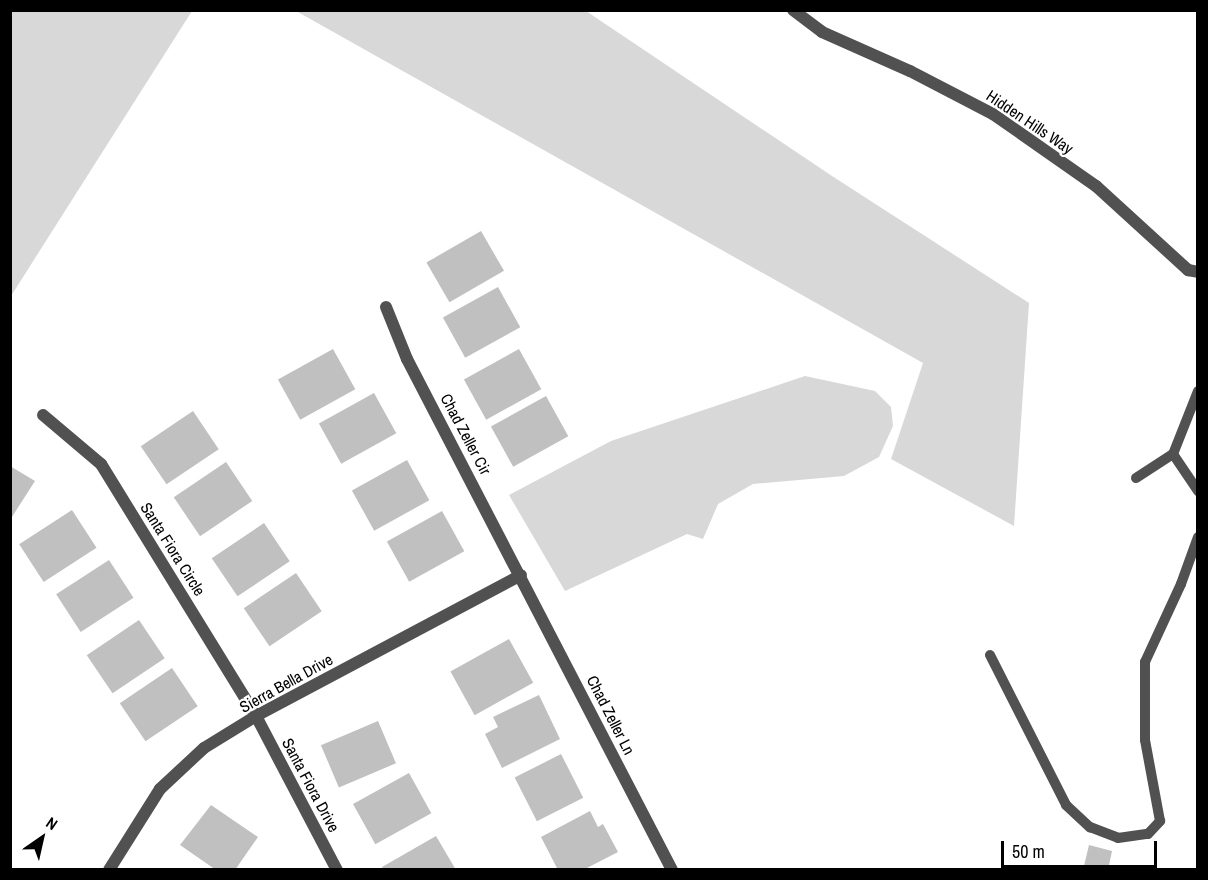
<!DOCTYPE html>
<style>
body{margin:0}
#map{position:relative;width:1208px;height:880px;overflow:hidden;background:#fff;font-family:"Archivo Narrow",sans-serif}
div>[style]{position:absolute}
.green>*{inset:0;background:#d8d8d8}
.building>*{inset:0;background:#c0c0c0;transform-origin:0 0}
.lane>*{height:10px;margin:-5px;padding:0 5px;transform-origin:5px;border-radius:5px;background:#515151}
.street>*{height:12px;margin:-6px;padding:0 6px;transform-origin:6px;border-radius:6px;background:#515151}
span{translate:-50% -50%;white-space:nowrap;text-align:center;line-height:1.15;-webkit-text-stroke:4.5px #fff;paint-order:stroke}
.street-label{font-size:16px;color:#000}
.frame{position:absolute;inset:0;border:12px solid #000;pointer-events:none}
.north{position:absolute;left:12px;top:808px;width:60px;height:60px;-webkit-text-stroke:4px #fff;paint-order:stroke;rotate:34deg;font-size:16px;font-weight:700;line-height:24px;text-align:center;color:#000}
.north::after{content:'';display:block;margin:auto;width:21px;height:27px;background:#000;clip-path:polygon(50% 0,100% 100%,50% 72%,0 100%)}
.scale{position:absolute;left:1001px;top:841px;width:156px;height:27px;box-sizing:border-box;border:3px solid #000;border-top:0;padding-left:8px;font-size:18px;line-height:21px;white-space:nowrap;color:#000;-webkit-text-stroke:4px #fff;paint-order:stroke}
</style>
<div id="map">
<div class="green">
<i style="clip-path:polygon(11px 10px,192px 11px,11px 296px,10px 11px)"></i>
<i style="clip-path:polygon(296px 11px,586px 11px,832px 176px,1029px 303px,1014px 526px,891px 459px,923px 363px)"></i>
<i style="clip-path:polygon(805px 376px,875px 391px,891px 407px,893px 426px,879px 457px,844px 476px,753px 484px,718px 504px,703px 539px,687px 534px,565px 591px,509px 495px,611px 441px)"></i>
</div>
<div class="building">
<i style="left:481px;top:231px;width:46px;height:63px;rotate:60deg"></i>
<i style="left:498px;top:287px;width:46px;height:63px;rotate:61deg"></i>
<i style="left:333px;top:349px;width:46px;height:63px;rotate:61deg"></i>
<i style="left:519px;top:349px;width:46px;height:63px;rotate:61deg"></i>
<i style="left:374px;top:393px;width:46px;height:63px;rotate:61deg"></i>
<i style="left:546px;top:396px;width:46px;height:63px;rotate:61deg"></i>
<i style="left:193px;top:411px;width:46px;height:63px;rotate:56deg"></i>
<i style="left:407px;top:460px;width:46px;height:63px;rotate:61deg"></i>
<i style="left:226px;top:462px;width:47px;height:63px;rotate:56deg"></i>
<i style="clip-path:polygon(10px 466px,35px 481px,10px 520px)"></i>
<i style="left:72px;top:510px;width:45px;height:63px;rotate:57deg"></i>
<i style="left:442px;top:511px;width:46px;height:63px;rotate:61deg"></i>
<i style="left:264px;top:523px;width:46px;height:63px;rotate:56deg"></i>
<i style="left:109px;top:560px;width:45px;height:63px;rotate:57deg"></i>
<i style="left:296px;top:573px;width:46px;height:63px;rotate:56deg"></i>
<i style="left:139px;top:620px;width:46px;height:63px;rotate:56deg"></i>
<i style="left:509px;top:639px;width:50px;height:67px;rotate:61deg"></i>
<i style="left:172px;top:668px;width:46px;height:63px;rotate:56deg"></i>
<i style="clip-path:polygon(539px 695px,560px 739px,502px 768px,485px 734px,498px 727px,493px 717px)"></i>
<i style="left:378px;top:721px;width:46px;height:62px;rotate:67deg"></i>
<i style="left:561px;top:754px;width:49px;height:52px;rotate:63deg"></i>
<i style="left:409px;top:773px;width:46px;height:64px;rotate:61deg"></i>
<i style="clip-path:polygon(211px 805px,258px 837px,235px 870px,216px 870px,180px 845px)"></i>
<i style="clip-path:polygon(590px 811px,598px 827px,603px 824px,618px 852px,583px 870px,558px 870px,541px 837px)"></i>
<i style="clip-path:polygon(436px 836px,456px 870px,383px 870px,382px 867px)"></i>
<i style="clip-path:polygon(1089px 845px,1112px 851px,1108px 870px,1083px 870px)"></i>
</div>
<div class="lane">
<i style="left:1198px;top:391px;width:68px;rotate:111.6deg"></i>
<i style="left:1173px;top:454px;width:45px;rotate:56deg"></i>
<i style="left:1136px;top:478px;width:44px;rotate:-33deg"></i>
<i style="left:990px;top:655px;width:168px;rotate:63.1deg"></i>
<i style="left:1066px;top:805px;width:33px;rotate:43deg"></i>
<i style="left:1090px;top:827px;width:30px;rotate:21deg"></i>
<i style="left:1118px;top:838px;width:30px;rotate:-8deg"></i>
<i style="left:1148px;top:834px;width:18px;rotate:-47deg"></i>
<i style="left:1160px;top:821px;width:82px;rotate:-100.5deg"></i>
<i style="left:1145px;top:740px;width:78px;rotate:-90deg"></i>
<i style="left:1145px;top:662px;width:86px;rotate:-65.2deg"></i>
<i style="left:1181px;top:584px;width:50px;rotate:-70.1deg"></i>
</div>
<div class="street">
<i style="left:793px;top:10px;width:36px;rotate:37deg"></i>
<i style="left:822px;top:32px;width:96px;rotate:23.9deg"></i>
<i style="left:910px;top:71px;width:93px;rotate:27.4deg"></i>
<i style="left:993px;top:114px;width:126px;rotate:35deg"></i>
<i style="left:1096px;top:186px;width:125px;rotate:42.4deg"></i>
<i style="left:1188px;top:270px;width:10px;rotate:11deg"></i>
<i style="left:386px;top:307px;width:56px;rotate:68deg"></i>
<i style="left:407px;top:359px;width:576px;rotate:62.59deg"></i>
<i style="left:43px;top:415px;width:76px;rotate:40.2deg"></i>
<i style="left:101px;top:464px;width:296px;rotate:58.4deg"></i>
<i style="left:256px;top:716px;width:174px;rotate:62.3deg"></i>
<i style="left:109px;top:870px;width:96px;rotate:-57.8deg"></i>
<i style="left:160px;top:789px;width:60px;rotate:-43deg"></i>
<i style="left:204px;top:748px;width:61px;rotate:-31.6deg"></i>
<i style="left:256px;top:716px;width:300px;rotate:-28deg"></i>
</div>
<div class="street-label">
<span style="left:1030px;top:122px;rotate:34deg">Hidden Hills Way</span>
<span style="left:466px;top:434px;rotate:62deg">Chad Zeller Cir</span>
<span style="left:173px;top:549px;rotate:58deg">Santa Fiora Circle</span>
<span style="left:286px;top:683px;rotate:-29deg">Sierra Bella Drive</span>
<span style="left:611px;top:715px;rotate:63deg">Chad Zeller Ln</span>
<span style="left:311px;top:785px;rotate:62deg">Santa Fiora Drive</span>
</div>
<div class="frame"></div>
<div class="north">N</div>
<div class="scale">50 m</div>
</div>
